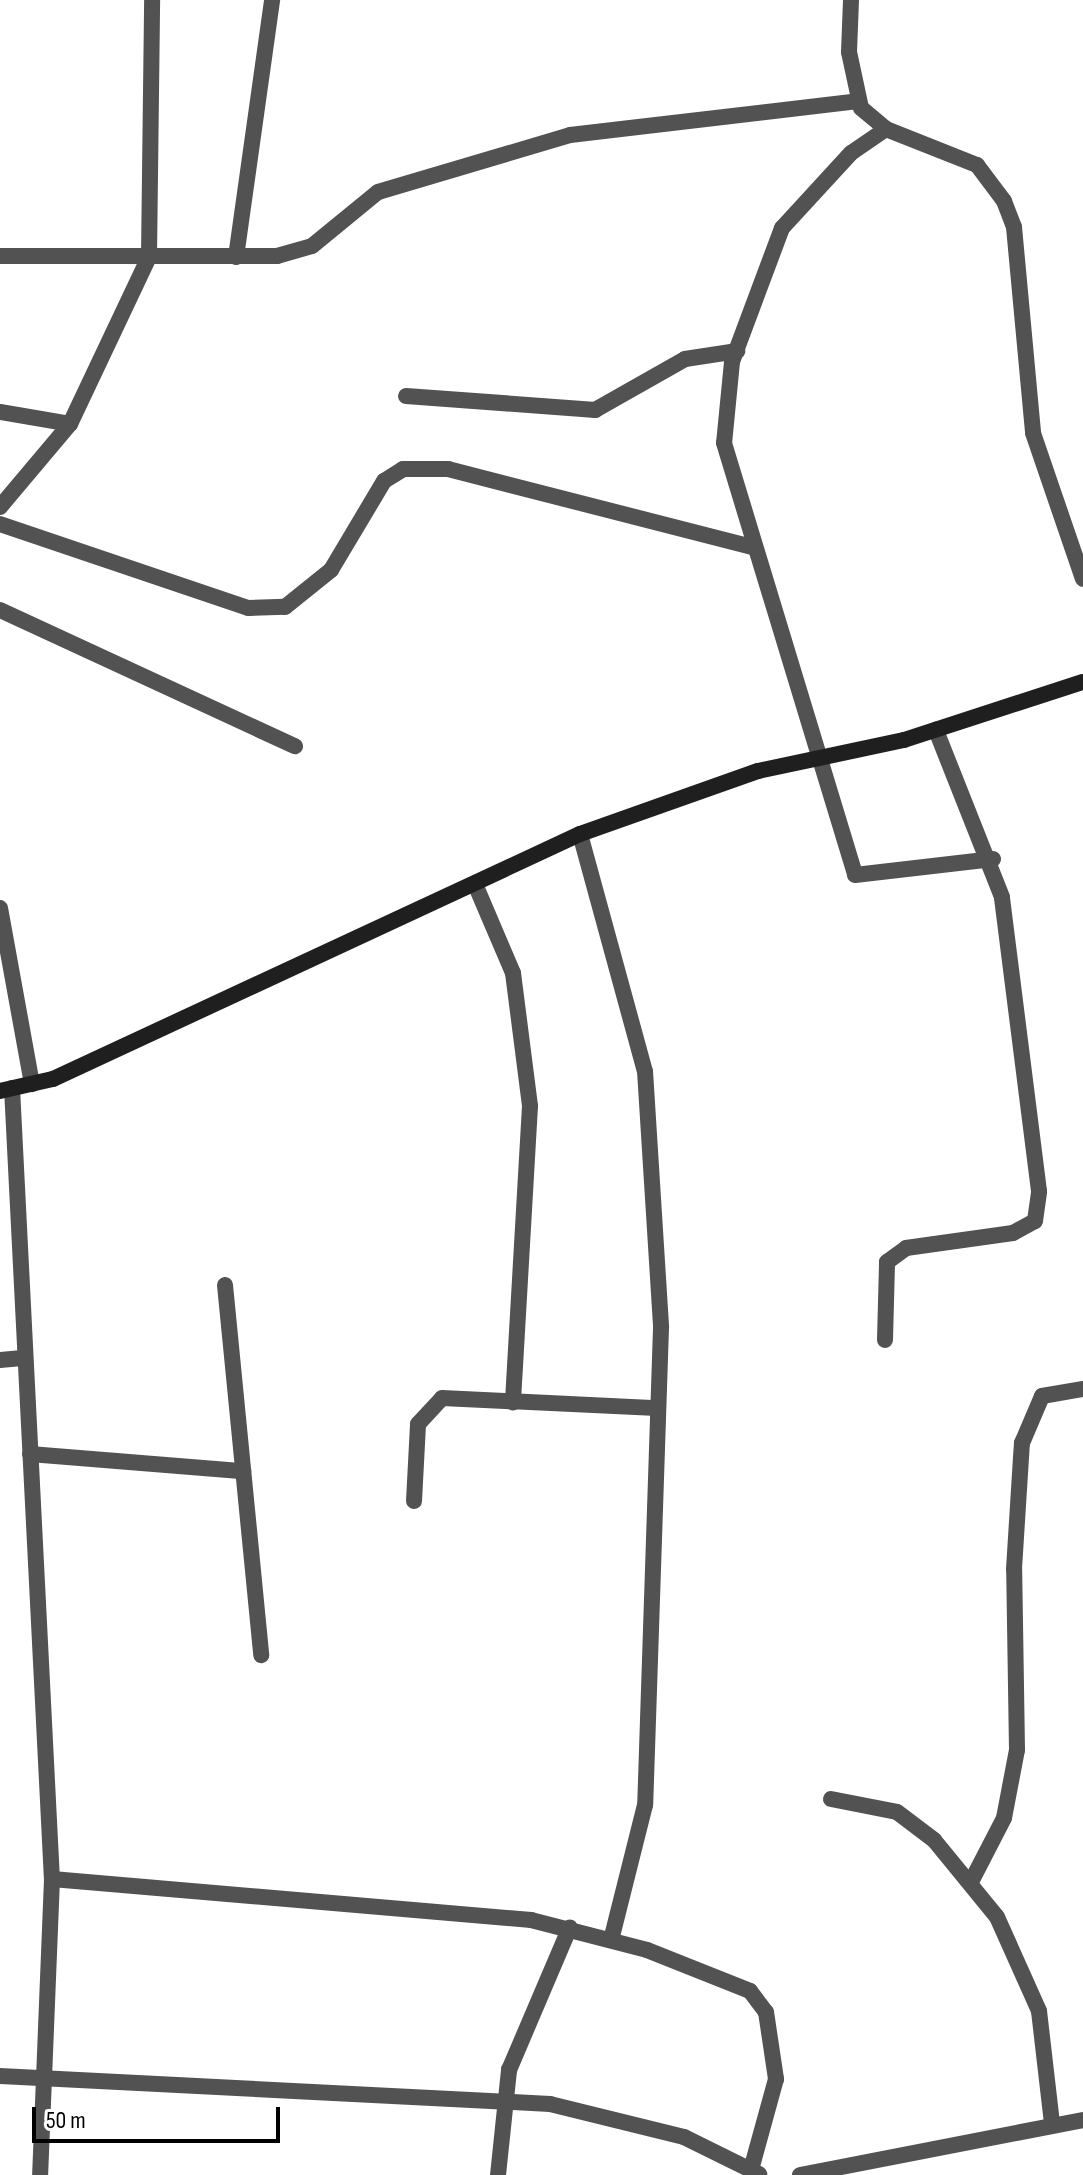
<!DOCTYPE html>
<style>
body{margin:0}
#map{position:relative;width:1083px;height:2175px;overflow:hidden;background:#fff;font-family:"Sofia Sans Condensed",sans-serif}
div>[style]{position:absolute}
.street>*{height:16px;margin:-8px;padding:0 8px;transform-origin:8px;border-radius:8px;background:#525252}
.secondary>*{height:16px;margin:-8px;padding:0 8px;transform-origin:8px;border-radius:8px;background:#1f1f1f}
span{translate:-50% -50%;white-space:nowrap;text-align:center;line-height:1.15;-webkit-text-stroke:7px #fff;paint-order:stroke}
.scale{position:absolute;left:32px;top:2107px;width:248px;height:36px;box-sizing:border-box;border:4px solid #000;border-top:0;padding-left:10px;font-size:24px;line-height:28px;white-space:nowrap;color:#000;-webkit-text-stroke:6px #fff;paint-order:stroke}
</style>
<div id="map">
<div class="street">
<i style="left:851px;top:0;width:52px;rotate:92.2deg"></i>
<i style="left:849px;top:52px;width:57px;rotate:77.9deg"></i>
<i style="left:861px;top:108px;width:33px;rotate:40deg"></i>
<i style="left:886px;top:129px;width:98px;rotate:21.6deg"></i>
<i style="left:977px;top:165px;width:45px;rotate:53.1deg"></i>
<i style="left:1004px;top:201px;width:28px;rotate:69deg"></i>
<i style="left:1014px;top:227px;width:207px;rotate:84.7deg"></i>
<i style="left:1033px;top:433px;width:154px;rotate:71.1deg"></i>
<i style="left:886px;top:129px;width:42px;rotate:145.6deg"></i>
<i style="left:851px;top:153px;width:102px;rotate:132.6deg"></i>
<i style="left:782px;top:228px;width:143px;rotate:110.5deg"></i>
<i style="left:732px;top:362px;width:81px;rotate:95.6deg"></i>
<i style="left:724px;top:443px;width:451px;rotate:73.1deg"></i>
<i style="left:855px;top:875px;width:139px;rotate:-6.6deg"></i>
<i style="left:0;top:256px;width:277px"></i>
<i style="left:277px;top:256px;width:36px;rotate:-16deg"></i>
<i style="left:312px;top:246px;width:85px;rotate:-39.3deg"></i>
<i style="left:378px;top:192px;width:200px;rotate:-16.5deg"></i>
<i style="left:570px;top:135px;width:290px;rotate:-6.7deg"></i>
<i style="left:236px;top:257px;width:260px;rotate:-82deg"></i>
<i style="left:406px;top:396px;width:190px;rotate:4.2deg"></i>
<i style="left:595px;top:410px;width:103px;rotate:-29.5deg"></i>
<i style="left:685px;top:359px;width:53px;rotate:-8.7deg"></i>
<i style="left:0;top:412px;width:71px;rotate:9.7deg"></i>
<i style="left:0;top:507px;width:109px;rotate:-49.9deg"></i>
<i style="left:70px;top:424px;width:185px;rotate:-64.7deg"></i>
<i style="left:149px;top:257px;width:257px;rotate:-89.3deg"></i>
<i style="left:0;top:524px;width:262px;rotate:18.7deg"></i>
<i style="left:248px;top:608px;width:37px;rotate:-2deg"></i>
<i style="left:285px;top:607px;width:59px;rotate:-38.8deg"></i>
<i style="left:331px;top:570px;width:104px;rotate:-59.2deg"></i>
<i style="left:384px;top:481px;width:22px;rotate:-32deg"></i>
<i style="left:403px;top:469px;width:45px"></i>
<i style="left:448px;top:469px;width:314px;rotate:14.4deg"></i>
<i style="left:0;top:610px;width:325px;rotate:24.8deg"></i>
<i style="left:580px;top:834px;width:246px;rotate:74.7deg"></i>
<i style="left:645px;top:1071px;width:257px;rotate:86.4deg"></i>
<i style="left:661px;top:1328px;width:477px;rotate:91.9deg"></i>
<i style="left:645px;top:1805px;width:139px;rotate:104.1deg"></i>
<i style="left:475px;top:884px;width:97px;rotate:66.9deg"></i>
<i style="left:513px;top:973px;width:134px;rotate:82.7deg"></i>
<i style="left:530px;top:1106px;width:297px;rotate:93.3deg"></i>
<i style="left:0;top:908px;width:179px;rotate:79.7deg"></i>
<i style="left:12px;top:1088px;width:792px;rotate:87.11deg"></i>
<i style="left:52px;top:1879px;width:296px;rotate:92.3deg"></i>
<i style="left:225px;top:1285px;width:372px;rotate:84.4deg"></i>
<i style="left:885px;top:1340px;width:78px;rotate:-88.5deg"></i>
<i style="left:887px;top:1262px;width:24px;rotate:-36deg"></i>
<i style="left:906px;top:1248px;width:108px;rotate:-8deg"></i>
<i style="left:1013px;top:1233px;width:25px;rotate:-29deg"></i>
<i style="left:1035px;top:1221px;width:30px;rotate:-82deg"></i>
<i style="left:1039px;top:1191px;width:296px;rotate:-97.2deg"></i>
<i style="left:1002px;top:897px;width:180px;rotate:-111.6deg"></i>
<i style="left:0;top:1360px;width:25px;rotate:-5deg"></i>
<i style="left:30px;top:1454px;width:214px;rotate:4.6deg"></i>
<i style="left:414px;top:1501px;width:77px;rotate:-87deg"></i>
<i style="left:418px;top:1424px;width:35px;rotate:-47deg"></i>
<i style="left:442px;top:1398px;width:215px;rotate:2.7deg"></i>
<i style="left:831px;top:1799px;width:67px;rotate:11.1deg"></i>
<i style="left:897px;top:1812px;width:46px;rotate:37.1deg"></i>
<i style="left:934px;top:1840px;width:99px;rotate:50.7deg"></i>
<i style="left:997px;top:1917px;width:103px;rotate:65.9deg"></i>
<i style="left:1039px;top:2011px;width:113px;rotate:83.4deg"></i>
<i style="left:52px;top:1879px;width:481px;rotate:4.9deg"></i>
<i style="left:531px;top:1920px;width:120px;rotate:14.5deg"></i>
<i style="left:647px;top:1950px;width:111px;rotate:21.7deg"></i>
<i style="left:750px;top:1991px;width:26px;rotate:53deg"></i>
<i style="left:766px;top:2012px;width:68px;rotate:81.5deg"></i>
<i style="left:776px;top:2079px;width:94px;rotate:105.4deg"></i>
<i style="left:972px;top:1880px;width:70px;rotate:-62.7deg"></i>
<i style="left:1004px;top:1818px;width:69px;rotate:-79.2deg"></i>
<i style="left:1017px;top:1750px;width:181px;rotate:-90.9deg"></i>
<i style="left:1014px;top:1569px;width:126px;rotate:-86.4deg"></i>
<i style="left:1022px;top:1443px;width:51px;rotate:-66.9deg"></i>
<i style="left:1042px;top:1396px;width:42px;rotate:-9.7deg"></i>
<i style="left:0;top:2076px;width:551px;rotate:2.91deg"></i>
<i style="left:550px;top:2104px;width:138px;rotate:13.8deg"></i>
<i style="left:684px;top:2137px;width:84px;rotate:26.3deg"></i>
<i style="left:498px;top:2175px;width:106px;rotate:-84deg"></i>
<i style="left:509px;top:2070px;width:155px;rotate:-66.9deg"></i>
<i style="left:800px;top:2175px;width:288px;rotate:-11deg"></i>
</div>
<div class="secondary">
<i style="left:0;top:1091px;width:54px;rotate:-12.8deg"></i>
<i style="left:53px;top:1079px;width:581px;rotate:-24.93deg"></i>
<i style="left:580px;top:834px;width:189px;rotate:-19.5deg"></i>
<i style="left:758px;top:771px;width:149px;rotate:-12deg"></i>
<i style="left:904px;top:740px;width:188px;rotate:-18deg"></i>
</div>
<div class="scale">50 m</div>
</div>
